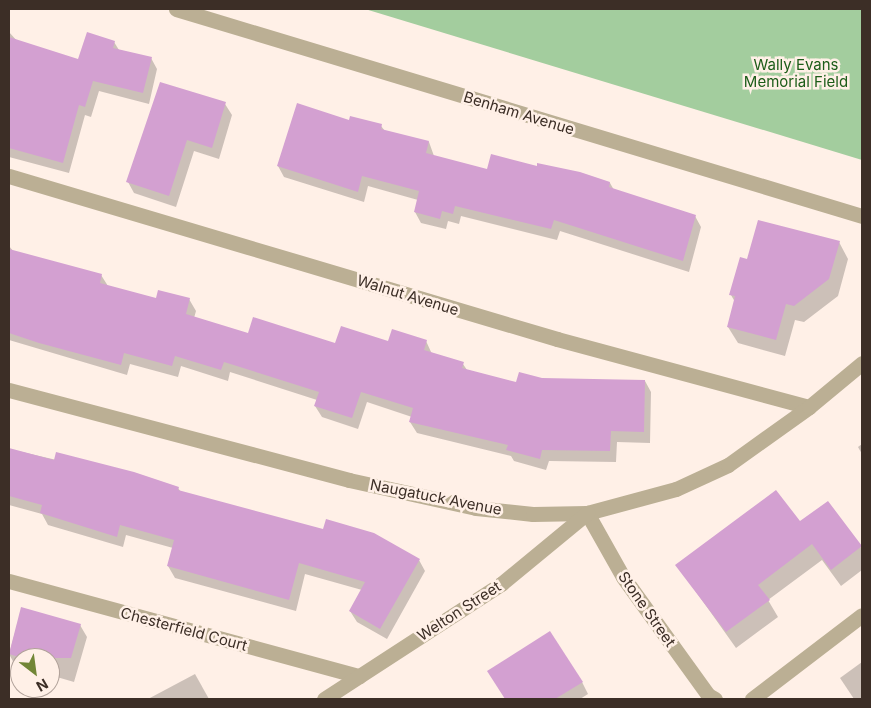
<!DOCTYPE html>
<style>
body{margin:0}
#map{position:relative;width:871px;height:708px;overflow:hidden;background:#fff0e7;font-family:Inter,sans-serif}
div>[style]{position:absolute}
.green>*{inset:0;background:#a3cd9e}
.shadow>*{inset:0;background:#0003}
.building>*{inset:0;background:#d3a0d1}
.minor>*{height:15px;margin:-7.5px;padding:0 7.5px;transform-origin:7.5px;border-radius:7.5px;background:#bbaf94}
span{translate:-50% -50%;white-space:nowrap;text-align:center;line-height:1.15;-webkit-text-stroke:5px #fff0e7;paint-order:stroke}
.park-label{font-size:15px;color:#1c5c18}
.street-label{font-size:15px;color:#3c2e26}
.frame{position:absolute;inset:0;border:10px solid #3c2e26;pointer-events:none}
.north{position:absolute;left:10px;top:648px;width:50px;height:50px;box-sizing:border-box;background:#fff0e7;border:1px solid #b1a29a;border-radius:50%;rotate:150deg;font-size:14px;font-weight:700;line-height:20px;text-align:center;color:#3c2e26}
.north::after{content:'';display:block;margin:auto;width:18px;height:22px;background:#728637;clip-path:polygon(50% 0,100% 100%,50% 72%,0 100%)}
</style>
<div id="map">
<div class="green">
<i style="clip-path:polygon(365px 9px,862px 9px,862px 160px)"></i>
</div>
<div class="shadow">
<i style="clip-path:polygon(9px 32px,18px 42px,79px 61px,114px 42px,119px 50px,151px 58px,157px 69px,149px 104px,99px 91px,91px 117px,85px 115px,69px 173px,9px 157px)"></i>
<i style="clip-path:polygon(225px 104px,232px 115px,219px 159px,194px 151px,176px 207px,134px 193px,128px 182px)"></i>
<i style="clip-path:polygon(350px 121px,381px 126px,385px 131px,429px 142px,434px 156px,488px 170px,538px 167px,610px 183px,614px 190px,695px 216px,701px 227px,689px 272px,560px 231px,557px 240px,461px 216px,459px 224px,448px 221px,446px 229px,421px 223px,415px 212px,418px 200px,368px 186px,364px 202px,284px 177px,278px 166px)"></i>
<i style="clip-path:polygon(839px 242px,848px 259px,838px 296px,804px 322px,795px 320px,785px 356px,738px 343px,728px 327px,735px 302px,731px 295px,748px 261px)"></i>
<i style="clip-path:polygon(9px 246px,14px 252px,101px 275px,108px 286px,157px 299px,189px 299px,196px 311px,194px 318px,249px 334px,336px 344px,426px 341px,432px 354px,463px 364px,467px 370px,517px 383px,541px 379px,645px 381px,651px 392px,650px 443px,617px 442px,616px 462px,549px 461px,546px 470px,514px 461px,511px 456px,417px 433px,410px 422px,412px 417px,367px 402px,358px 429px,322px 417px,315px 406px,317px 400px,230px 372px,228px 381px,181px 366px,178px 377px,130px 364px,127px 375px,9px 340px)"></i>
<i style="clip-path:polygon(862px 444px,862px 454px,858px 447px)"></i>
<i style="clip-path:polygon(9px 449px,178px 488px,181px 492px,419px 560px,425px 571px,387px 639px,357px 622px,350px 611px,362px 590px,305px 574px,296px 611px,175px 578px,168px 566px,173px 548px,126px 535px,123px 547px,48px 525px,42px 514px,9px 505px)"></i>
<i style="clip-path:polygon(828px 502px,862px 549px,862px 570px,841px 586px,822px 560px,768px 600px,778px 617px,736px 648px,677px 565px,800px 523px)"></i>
<i style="clip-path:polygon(22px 608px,80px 625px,87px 637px,74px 682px,50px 675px,50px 658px,20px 658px,20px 667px,15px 665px,9px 654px)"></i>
<i style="clip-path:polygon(862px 662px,862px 699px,854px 699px,840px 678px)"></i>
<i style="clip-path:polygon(195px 674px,209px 699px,148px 699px)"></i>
<i style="clip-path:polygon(582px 682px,588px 694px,580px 699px,506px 699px,496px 683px)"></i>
</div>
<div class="building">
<i style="clip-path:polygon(87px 32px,115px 41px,113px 48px,152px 57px,143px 93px,93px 81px,85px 107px,79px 105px,63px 163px,9px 148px,9px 37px,78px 59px)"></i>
<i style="clip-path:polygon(160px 82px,226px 102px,212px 148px,187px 140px,169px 196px,126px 182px)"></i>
<i style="clip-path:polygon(297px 103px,349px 120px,350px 116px,382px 124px,381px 129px,429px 141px,426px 153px,487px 169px,491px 154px,537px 166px,537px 163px,580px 172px,610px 182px,609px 187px,696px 215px,683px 261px,554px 220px,551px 229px,455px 206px,453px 214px,442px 211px,440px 219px,414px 212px,419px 191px,362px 176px,358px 192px,277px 166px)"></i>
<i style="clip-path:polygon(758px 220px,840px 241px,829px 279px,794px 306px,786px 304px,776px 340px,727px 327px,735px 296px,729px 295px,740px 257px,747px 259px)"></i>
<i style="clip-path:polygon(9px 249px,102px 274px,100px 283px,156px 298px,158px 290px,190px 298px,186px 314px,248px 333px,253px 317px,335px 343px,341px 326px,388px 341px,392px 329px,427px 340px,424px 350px,464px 362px,462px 368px,516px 382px,519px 372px,542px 378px,645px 380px,644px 432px,611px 431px,610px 451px,542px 450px,540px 459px,506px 450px,508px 445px,409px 422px,413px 408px,361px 392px,352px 418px,314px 406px,319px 392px,224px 362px,221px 370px,175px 356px,172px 366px,124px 353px,121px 365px,39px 343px,9px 333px)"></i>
<i style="clip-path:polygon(9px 448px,54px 460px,56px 452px,134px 472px,179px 487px,178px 490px,323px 529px,326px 519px,374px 533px,420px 559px,380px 629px,349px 611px,365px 582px,299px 563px,289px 600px,167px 566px,174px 540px,120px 525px,117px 537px,40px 513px,42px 505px,9px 496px)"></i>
<i style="clip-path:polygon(776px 490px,800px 521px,828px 501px,862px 546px,831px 570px,812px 544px,758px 585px,770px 600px,726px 632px,675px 565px)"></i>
<i style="clip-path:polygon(21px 607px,81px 624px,71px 658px,22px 658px,9px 654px)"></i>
<i style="clip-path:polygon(550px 631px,583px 682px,555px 699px,505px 699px,487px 671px)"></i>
</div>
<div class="minor">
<i style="left:176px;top:9px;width:717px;rotate:16.79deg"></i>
<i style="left:9px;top:176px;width:572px;rotate:16.56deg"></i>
<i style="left:557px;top:339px;width:261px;rotate:15.1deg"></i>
<i style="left:9px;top:390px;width:352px;rotate:14.8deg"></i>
<i style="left:349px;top:480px;width:130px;rotate:12.4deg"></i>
<i style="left:476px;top:508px;width:57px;rotate:6deg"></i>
<i style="left:533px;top:514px;width:54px;rotate:-1.1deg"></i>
<i style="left:587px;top:513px;width:92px;rotate:-15.1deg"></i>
<i style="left:676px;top:489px;width:57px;rotate:-24.8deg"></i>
<i style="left:728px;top:465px;width:100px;rotate:-35.6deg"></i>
<i style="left:809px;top:407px;width:69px;rotate:-39.7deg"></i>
<i style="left:587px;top:513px;width:73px;rotate:60.6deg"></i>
<i style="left:623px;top:577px;width:145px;rotate:54.2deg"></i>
<i style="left:708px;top:695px;width:8px;rotate:30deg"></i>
<i style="left:9px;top:581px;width:363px;rotate:15.2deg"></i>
<i style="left:324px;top:699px;width:211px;rotate:-33deg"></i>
<i style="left:501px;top:584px;width:112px;rotate:-39.5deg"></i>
<i style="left:752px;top:699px;width:138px;rotate:-37.4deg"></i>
</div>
<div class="park-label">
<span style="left:796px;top:73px">Wally Evans<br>Memorial Field</span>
</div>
<div class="street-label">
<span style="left:519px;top:113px;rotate:17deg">Benham Avenue</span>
<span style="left:408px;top:295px;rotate:17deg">Walnut Avenue</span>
<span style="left:436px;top:497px;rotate:11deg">Naugatuck Avenue</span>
<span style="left:647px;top:609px;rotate:55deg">Stone Street</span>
<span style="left:459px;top:611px;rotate:-33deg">Welton Street</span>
<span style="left:184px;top:629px;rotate:15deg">Chesterfield Court</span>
</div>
<div class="frame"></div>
<div class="north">N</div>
</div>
